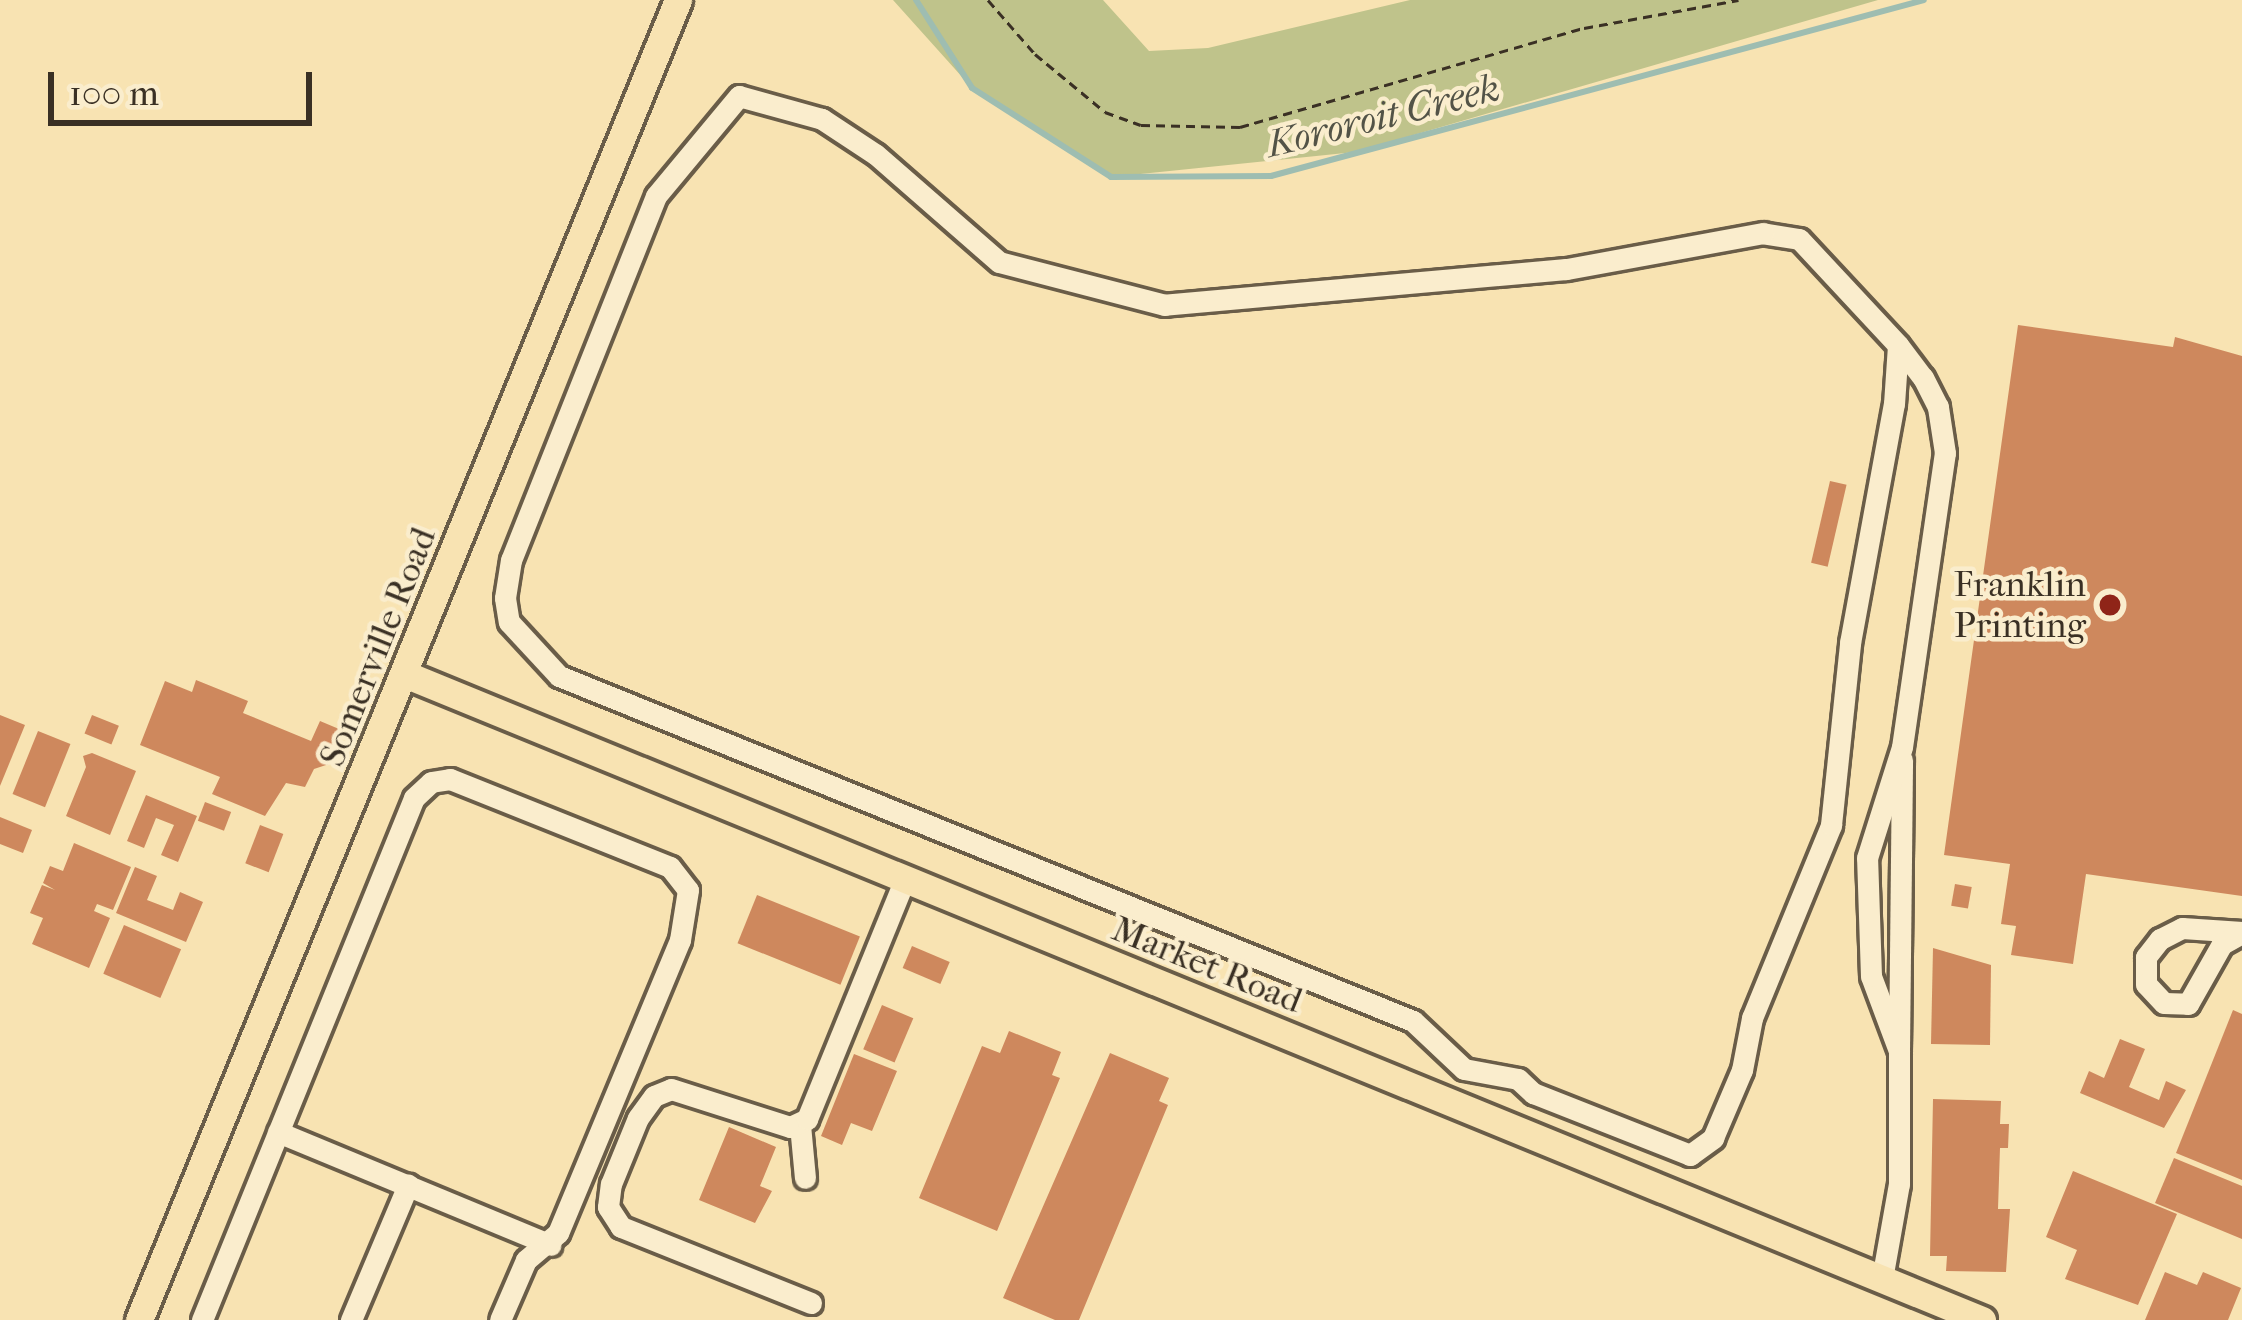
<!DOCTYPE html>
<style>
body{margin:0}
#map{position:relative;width:2242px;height:1320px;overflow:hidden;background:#f8e3b2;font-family:"IM FELL French Canon",serif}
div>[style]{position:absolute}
.green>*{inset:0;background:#bfc38b}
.stream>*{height:6px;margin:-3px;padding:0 3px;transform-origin:3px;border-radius:3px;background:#9ebdb1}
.building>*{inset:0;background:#ce885d;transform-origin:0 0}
.path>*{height:3px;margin-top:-1.5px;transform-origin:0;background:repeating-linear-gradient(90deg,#3a3024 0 9px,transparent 0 15px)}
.roads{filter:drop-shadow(3px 0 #6a5d48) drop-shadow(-3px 0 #6a5d48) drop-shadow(0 3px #6a5d48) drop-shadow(0 -3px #6a5d48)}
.minor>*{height:21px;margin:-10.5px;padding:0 10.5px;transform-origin:10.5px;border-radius:10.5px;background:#faedcd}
.major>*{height:27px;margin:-13.5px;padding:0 13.5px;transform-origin:13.5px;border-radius:13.5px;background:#f8e3b2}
.dots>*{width:33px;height:33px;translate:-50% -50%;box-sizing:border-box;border:6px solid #faedcd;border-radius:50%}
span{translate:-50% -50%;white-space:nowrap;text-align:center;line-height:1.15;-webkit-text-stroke:9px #faedcd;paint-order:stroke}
.poi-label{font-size:36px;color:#3a3024}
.right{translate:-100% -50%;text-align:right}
.street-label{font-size:36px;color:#3a3024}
.water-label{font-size:39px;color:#535347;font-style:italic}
.scale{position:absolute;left:48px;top:72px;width:264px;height:54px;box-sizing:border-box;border:6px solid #3a3024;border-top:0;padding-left:15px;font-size:36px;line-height:42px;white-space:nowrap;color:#3a3024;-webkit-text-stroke:9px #faedcd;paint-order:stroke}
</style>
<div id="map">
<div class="green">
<i style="clip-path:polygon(893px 0,1103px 0,1149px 51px,1208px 48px,1410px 0,1878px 0,1355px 152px,1111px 177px,972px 88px)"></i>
</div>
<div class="stream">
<i style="left:916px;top:0;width:104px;rotate:57.5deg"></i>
<i style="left:972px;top:88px;width:165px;rotate:32.6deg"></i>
<i style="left:1111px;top:177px;width:160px;rotate:-0.4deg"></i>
<i style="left:1271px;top:176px;width:676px;rotate:-15.08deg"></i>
</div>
<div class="building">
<i style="clip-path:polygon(2018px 325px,2173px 347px,2175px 337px,2242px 356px,2242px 896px,2086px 874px,2073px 964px,2011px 955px,2016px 926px,2001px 924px,2010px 864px,1944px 855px)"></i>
<i style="left:1830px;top:481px;width:17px;height:84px;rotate:13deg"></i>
<i style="clip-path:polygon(196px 680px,248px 701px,243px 713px,311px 741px,320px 721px,339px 729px,329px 764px,314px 769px,305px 787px,286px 783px,265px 816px,212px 794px,220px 777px,140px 745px,165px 681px,192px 692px)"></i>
<i style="clip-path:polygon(0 715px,25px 725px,0 786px)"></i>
<i style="left:92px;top:715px;width:29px;height:20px;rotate:22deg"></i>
<i style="left:38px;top:731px;width:35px;height:68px;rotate:22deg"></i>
<i style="clip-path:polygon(92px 753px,136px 771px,110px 835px,66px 816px,86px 767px,83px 756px)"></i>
<i style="clip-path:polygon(146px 795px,197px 816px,178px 862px,161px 855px,174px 825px,156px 818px,144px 848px,127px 841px)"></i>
<i style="left:205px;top:802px;width:28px;height:20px;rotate:21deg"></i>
<i style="clip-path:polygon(0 817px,32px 830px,23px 853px,0 844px)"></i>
<i style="left:260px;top:825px;width:25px;height:41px;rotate:21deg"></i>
<i style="clip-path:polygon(74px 843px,131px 867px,113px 910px,97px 904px,94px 911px,110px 918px,89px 968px,32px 944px,43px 918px,30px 913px,42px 885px,55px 890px,43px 883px,50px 866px,63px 871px)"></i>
<i style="clip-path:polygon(135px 867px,157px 876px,147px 900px,173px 910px,180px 892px,203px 902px,186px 942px,116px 913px)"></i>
<i style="left:1955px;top:884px;width:17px;height:22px;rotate:10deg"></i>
<i style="left:757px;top:895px;width:111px;height:52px;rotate:22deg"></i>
<i style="left:124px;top:925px;width:62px;height:53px;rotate:23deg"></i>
<i style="left:912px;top:946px;width:41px;height:24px;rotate:23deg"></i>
<i style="clip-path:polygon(1933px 948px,1991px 965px,1990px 1045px,1931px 1044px)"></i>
<i style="left:882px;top:1005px;width:34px;height:48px;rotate:23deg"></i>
<i style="clip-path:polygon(2233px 1010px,2242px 1014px,2242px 1180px,2176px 1153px)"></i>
<i style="clip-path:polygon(1009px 1031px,1061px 1052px,1052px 1075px,1060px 1078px,997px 1231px,919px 1198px,982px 1046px,1000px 1053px)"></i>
<i style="clip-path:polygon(2120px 1039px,2145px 1049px,2129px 1087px,2159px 1100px,2166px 1081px,2186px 1090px,2164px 1128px,2080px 1093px,2089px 1071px,2104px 1078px)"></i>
<i style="clip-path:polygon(1110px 1053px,1169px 1078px,1159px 1101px,1168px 1105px,1079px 1320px,1055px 1320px,1003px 1298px)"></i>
<i style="clip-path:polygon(854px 1054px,897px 1071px,872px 1131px,851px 1123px,842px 1145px,821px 1136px)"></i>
<i style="clip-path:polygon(1933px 1099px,2001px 1101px,2000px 1124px,2009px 1124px,2008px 1148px,2000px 1148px,1998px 1209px,2010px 1209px,2006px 1272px,1946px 1271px,1947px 1256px,1930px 1256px)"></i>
<i style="clip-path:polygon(729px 1127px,776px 1147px,760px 1186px,772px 1191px,755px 1223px,699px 1200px)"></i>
<i style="clip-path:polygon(2174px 1158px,2242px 1186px,2242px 1239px,2155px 1203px)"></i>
<i style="clip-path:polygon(2073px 1171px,2177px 1214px,2138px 1305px,2065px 1279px,2077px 1250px,2046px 1237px)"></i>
<i style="clip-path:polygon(2165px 1272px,2197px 1285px,2203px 1272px,2241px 1288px,2228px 1320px,2145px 1320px)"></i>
</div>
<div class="path">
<i style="left:988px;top:0;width:72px;rotate:49deg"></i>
<i style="left:1035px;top:54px;width:91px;rotate:39.6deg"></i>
<i style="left:1105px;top:112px;width:38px;rotate:20deg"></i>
<i style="left:1141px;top:125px;width:99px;rotate:1.2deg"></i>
<i style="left:1240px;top:127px;width:358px;rotate:-16.1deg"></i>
<i style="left:1584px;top:28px;width:157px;rotate:-10.3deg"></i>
</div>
<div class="roads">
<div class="minor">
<i style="left:2242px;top:932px;width:60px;rotate:-176.2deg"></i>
<i style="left:2182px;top:928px;width:25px;rotate:153deg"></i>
<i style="left:2160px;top:939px;width:23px;rotate:128deg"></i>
<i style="left:2146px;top:957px;width:27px;rotate:90deg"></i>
<i style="left:2146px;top:984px;width:26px;rotate:47deg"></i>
<i style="left:2164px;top:1003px;width:24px;rotate:2deg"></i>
<i style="left:2188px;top:1004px;width:69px;rotate:-60.5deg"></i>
<i style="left:2222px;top:944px;width:23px;rotate:-29deg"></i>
<i style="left:1899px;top:1051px;width:291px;rotate:-89.4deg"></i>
<i style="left:800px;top:1125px;width:53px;rotate:84.6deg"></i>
<i style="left:278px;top:1132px;width:295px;rotate:22.5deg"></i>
<i style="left:1882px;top:1279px;width:97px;rotate:-79.9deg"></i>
<i style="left:1899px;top:1184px;width:133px;rotate:-90deg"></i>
<i style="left:1899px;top:1051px;width:80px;rotate:-110.5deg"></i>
<i style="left:1871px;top:976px;width:118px;rotate:-91.9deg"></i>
<i style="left:1867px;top:858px;width:116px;rotate:-72.5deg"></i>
<i style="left:1902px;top:747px;width:297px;rotate:-81.7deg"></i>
<i style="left:1945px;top:453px;width:47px;rotate:-98.7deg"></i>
<i style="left:1938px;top:407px;width:33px;rotate:-117deg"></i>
<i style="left:1923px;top:378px;width:41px;rotate:-127.1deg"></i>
<i style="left:1898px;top:345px;width:145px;rotate:-133deg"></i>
<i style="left:1799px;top:239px;width:36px;rotate:-171deg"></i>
<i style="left:1763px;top:233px;width:200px;rotate:169.6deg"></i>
<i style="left:1566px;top:269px;width:403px;rotate:174.9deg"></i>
<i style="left:1165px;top:305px;width:171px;rotate:-165.5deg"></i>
<i style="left:999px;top:262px;width:164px;rotate:-138.9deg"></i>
<i style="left:875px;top:154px;width:64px;rotate:-146.6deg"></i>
<i style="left:822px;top:119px;width:86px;rotate:-164.5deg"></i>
<i style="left:739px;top:96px;width:130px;rotate:129.7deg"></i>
<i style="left:656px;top:196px;width:392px;rotate:111.7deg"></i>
<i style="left:511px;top:560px;width:38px;rotate:99deg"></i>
<i style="left:505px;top:598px;width:24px;rotate:81deg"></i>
<i style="left:509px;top:622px;width:74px;rotate:47.2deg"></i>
<i style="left:559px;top:676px;width:921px;rotate:22deg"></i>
<i style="left:1413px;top:1021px;width:70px;rotate:43.3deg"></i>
<i style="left:1464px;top:1069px;width:55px;rotate:10.5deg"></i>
<i style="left:1518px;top:1079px;width:21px;rotate:43deg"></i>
<i style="left:1533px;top:1093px;width:169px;rotate:21.5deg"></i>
<i style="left:1690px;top:1155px;width:29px;rotate:-36deg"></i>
<i style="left:1713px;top:1138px;width:74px;rotate:-66.9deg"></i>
<i style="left:1742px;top:1070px;width:53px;rotate:-79.1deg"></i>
<i style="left:1752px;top:1018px;width:209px;rotate:-67.7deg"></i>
<i style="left:1831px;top:825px;width:183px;rotate:-84deg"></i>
<i style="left:1850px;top:643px;width:243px;rotate:-79.6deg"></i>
<i style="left:1894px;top:404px;width:59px;rotate:-86.1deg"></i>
<i style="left:811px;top:1303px;width:205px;rotate:-158.2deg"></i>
<i style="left:621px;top:1227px;width:24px;rotate:-123deg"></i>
<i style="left:608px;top:1207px;width:23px;rotate:-83deg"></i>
<i style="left:611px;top:1184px;width:71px;rotate:-67.8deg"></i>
<i style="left:638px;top:1118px;width:27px;rotate:-54deg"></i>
<i style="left:654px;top:1096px;width:18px;rotate:-22deg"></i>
<i style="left:671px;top:1089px;width:125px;rotate:17.7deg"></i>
<i style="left:790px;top:1127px;width:19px;rotate:-25deg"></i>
<i style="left:807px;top:1119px;width:257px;rotate:-67.8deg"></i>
<i style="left:202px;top:1320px;width:563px;rotate:-67.9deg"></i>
<i style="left:414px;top:798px;width:23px;rotate:-43deg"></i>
<i style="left:431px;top:782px;width:19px;rotate:-9deg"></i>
<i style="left:450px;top:779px;width:237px;rotate:21.8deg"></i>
<i style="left:670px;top:867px;width:29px;rotate:52deg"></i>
<i style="left:688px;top:890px;width:51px;rotate:99.1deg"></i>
<i style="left:680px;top:940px;width:317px;rotate:112.6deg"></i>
<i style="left:558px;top:1233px;width:42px;rotate:139.8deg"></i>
<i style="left:526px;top:1260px;width:65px;rotate:113.4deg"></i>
<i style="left:351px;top:1320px;width:147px;rotate:-67.1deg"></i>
</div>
<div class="major">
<i style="left:407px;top:675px;width:1702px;rotate:22.27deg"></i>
<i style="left:139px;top:1320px;width:1426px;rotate:-67.79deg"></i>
</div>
</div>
<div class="dots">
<i style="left:2110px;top:605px;background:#8f2418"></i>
</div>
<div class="poi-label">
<span class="right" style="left:2086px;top:605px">Franklin<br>Printing</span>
</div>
<div class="street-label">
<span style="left:378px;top:647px;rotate:-68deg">Somerville Road</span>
<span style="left:1207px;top:965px;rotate:22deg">Market Road</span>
</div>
<div class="water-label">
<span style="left:1383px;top:116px;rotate:-14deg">Kororoit Creek</span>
</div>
<div class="scale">100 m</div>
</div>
